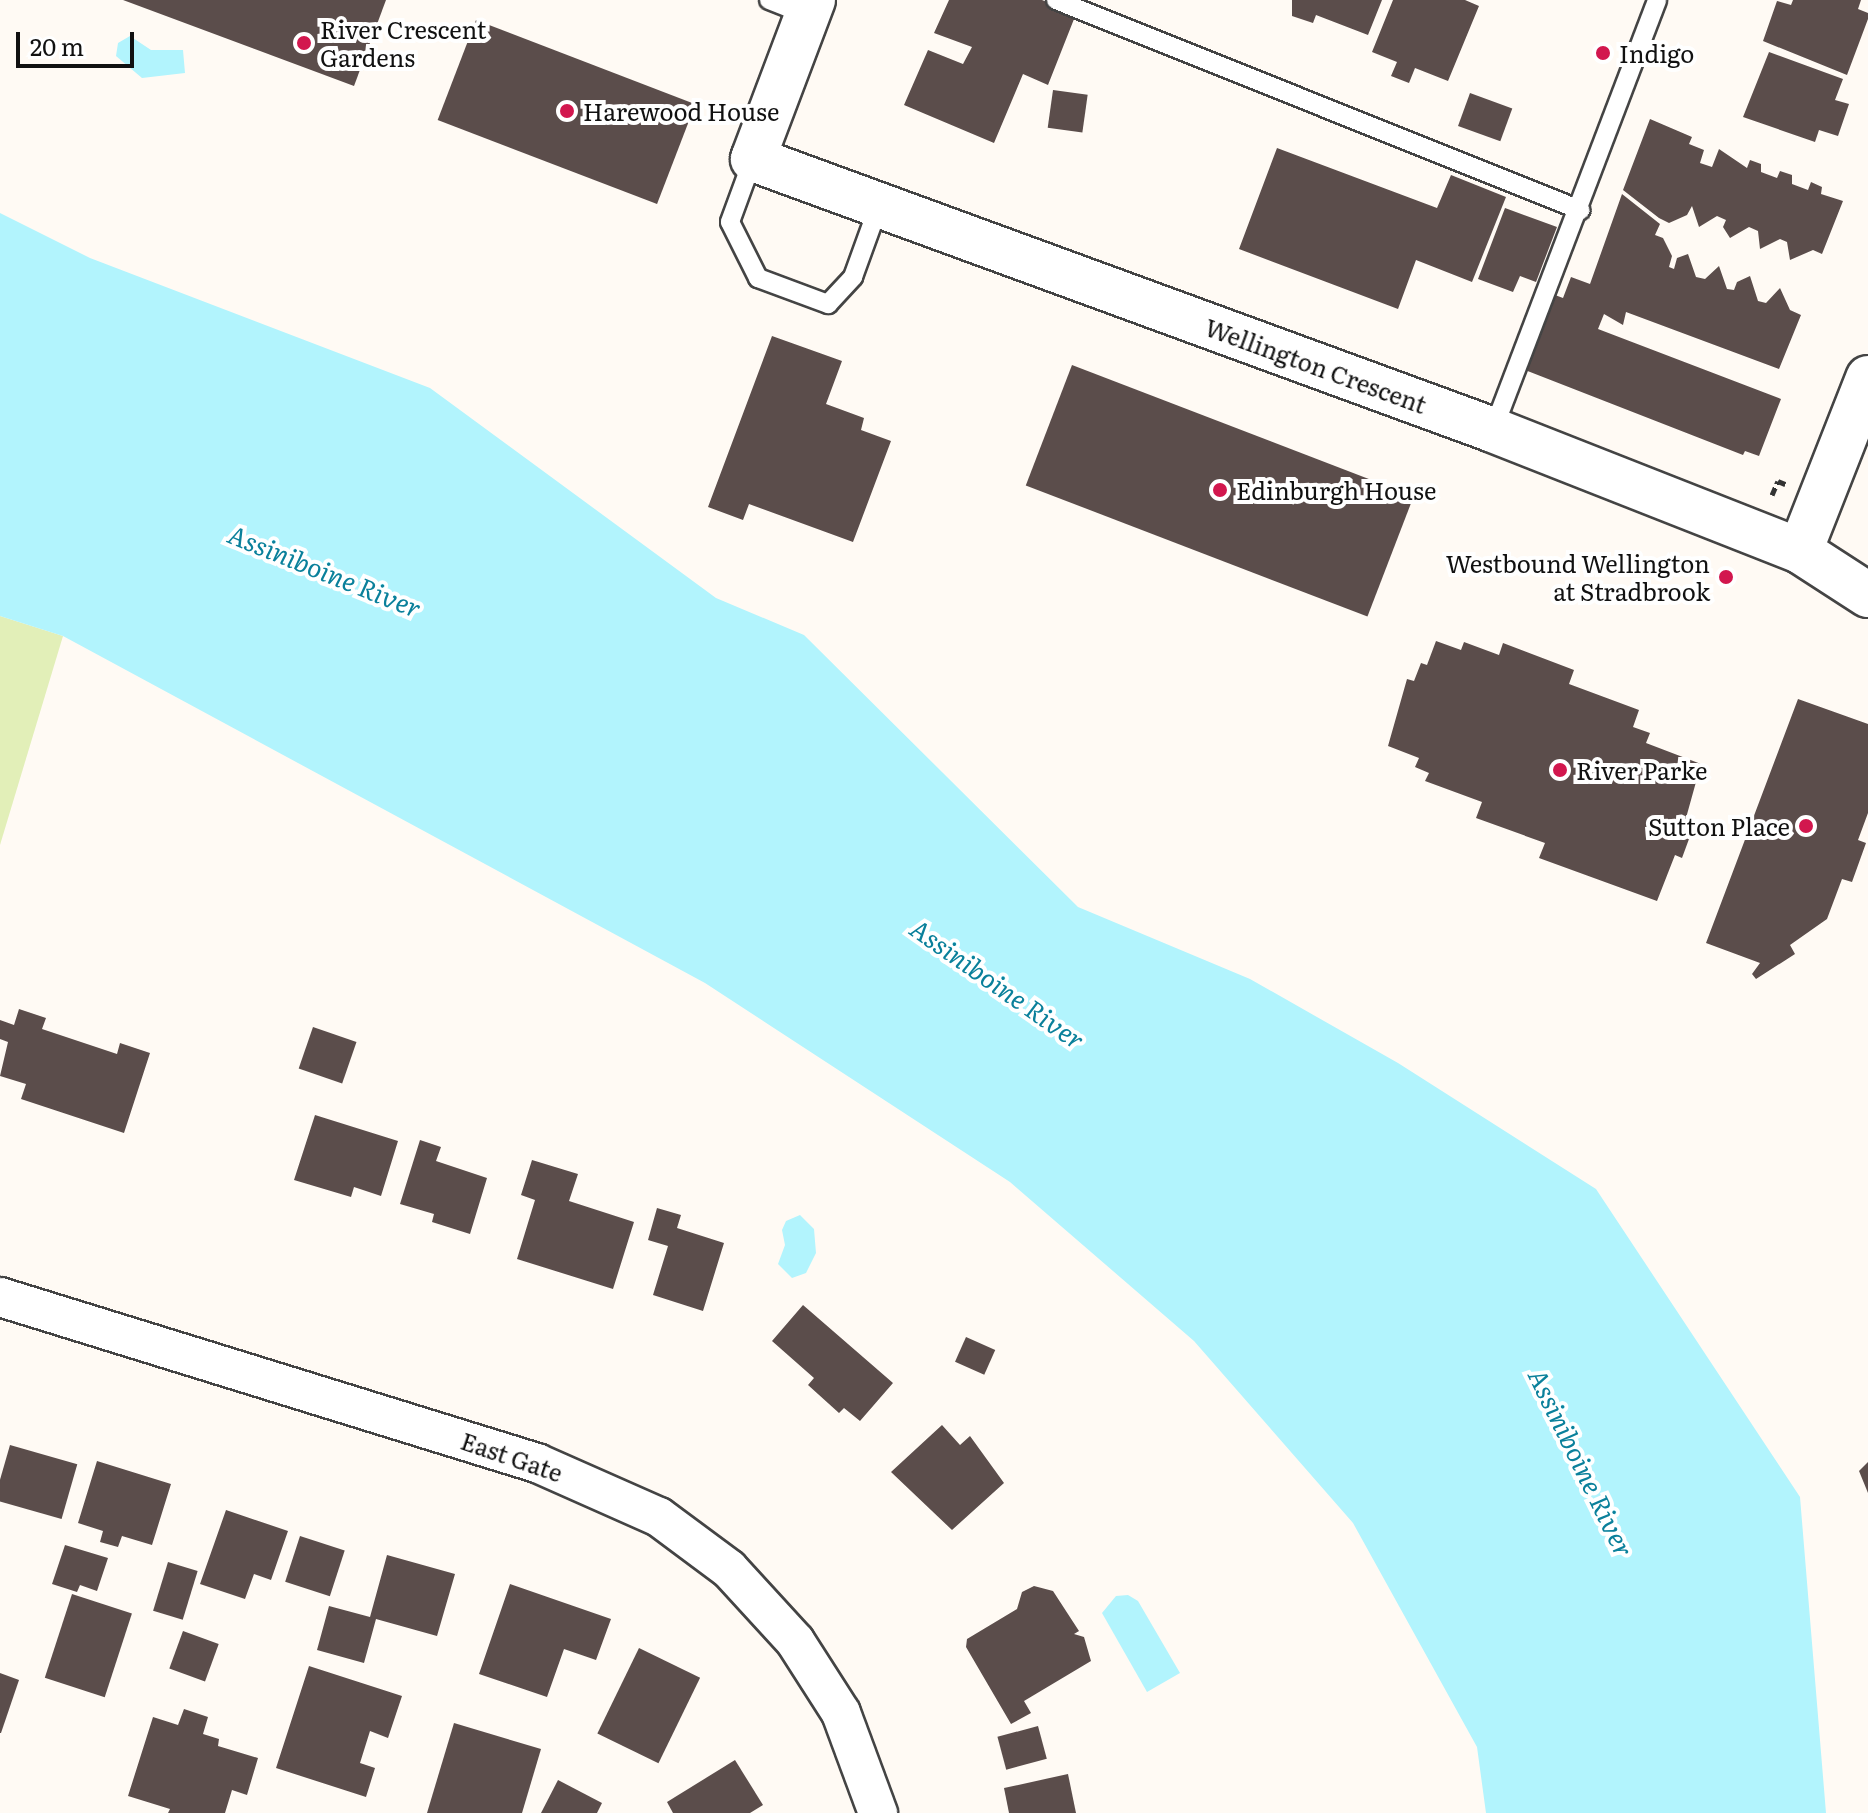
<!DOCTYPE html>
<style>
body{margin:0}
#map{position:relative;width:1868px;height:1813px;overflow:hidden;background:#fffaf4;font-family:Literata,serif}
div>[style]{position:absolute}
.green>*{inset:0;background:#e2efb8}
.water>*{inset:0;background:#b2f4fd}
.building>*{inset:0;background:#5b4d4b;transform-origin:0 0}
.path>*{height:5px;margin-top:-2.5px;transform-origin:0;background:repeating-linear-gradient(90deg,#333 0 8px,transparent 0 12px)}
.roads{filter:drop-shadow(2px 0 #444) drop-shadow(-2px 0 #444) drop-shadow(0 2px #444) drop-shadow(0 -2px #444)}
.service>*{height:18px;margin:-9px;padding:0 9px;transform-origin:9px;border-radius:9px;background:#fff}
.minor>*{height:38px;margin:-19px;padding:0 19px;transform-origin:19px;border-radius:19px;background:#fff}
.tertiary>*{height:44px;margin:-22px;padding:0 22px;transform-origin:22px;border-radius:22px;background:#fff}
.dots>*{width:22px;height:22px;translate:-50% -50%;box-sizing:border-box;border:4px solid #fff;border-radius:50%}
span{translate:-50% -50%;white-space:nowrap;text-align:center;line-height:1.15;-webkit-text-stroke:8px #fff;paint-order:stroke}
.poi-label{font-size:24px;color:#111}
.left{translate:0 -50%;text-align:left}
.right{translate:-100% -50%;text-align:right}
.street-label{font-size:24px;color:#111}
.water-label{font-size:26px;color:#0a809b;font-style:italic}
.scale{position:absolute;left:16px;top:32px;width:118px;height:36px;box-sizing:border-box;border:4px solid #111;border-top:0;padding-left:10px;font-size:24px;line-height:28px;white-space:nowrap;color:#111;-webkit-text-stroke:6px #fff;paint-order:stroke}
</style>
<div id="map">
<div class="green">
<i style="clip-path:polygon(0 616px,63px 636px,0 845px)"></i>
</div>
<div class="water">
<i style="clip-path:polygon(130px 36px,151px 50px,183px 50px,185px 73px,142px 78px,116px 56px,118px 43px)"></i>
<i style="clip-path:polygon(0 213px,90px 258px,430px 388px,716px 598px,804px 635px,1078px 907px,1250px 979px,1398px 1063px,1596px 1189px,1800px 1497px,1826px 1813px,1486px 1813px,1477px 1747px,1353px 1523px,1194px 1341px,1010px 1182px,705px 983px,63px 636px,0 616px)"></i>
<i style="clip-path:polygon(800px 1215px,814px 1229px,816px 1253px,806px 1273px,792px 1278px,778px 1264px,785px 1245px,782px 1230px,786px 1221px)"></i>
<i style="clip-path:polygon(1128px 1595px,1138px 1601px,1180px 1673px,1147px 1692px,1102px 1613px,1116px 1596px)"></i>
</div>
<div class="building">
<i style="clip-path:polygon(123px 0,386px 0,354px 86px)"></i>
<i style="clip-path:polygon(949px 0,1042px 0,1076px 14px,1048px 85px,1023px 74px,994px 143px,904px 105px,928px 50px,963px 64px,972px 47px,934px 33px)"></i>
<i style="clip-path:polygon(1292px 0,1382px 0,1368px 35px,1316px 15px,1313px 23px,1292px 16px)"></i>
<i style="clip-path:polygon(1393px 0,1465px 0,1479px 6px,1448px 81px,1415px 68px,1409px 83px,1391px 76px,1397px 62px,1372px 52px)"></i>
<i style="clip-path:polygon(1793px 0,1861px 0,1858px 9px,1868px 13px,1868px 19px,1847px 75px,1763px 41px,1777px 1px,1791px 5px)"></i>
<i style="left:476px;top:20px;width:235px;height:107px;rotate:21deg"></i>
<i style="clip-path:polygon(1769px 52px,1843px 79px,1835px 100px,1849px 104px,1838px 136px,1819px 130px,1815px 142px,1743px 117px)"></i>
<i style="left:1053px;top:90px;width:35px;height:38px;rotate:8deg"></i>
<i style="left:1470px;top:93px;width:45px;height:35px;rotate:20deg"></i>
<i style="clip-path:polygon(1650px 119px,1692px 137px,1689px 144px,1704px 150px,1700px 163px,1712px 167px,1719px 149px,1747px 168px,1750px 160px,1761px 164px,1761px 172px,1777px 178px,1780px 171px,1792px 175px,1792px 184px,1808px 190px,1811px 182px,1822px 187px,1821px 194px,1843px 201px,1822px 254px,1813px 250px,1790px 260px,1787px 242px,1780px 239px,1760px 249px,1758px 231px,1749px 227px,1730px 238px,1723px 227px,1726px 220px,1717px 216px,1699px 227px,1692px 206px,1687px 215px,1669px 223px,1659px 218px,1623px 190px)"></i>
<i style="clip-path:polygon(1277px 148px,1437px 208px,1451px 175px,1506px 197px,1472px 282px,1416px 260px,1398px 309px,1239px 249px)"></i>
<i style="clip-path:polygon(1622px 194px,1660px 224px,1655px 235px,1663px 238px,1672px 256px,1669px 267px,1674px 269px,1677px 258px,1688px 254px,1696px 277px,1705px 279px,1719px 266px,1727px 289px,1734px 290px,1737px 282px,1750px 276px,1758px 301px,1766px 303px,1780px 288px,1790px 310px,1801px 315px,1779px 369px,1626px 312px,1623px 325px,1604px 314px,1598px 329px,1781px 399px,1759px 456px,1745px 451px,1743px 455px,1525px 370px,1555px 295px,1563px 298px,1571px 277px,1590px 284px)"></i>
<i style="clip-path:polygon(1505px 208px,1557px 227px,1536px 282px,1520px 276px,1513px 292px,1478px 279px)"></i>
<i style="clip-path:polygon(772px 336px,842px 361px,826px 404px,864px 418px,861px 430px,891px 441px,853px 542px,749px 504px,743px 520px,708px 507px)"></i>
<i style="left:1072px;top:365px;width:366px;height:129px;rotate:21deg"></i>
<i style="clip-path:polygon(1436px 641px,1461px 650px,1464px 642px,1499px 655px,1503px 643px,1574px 670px,1569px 684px,1639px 710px,1633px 727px,1650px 733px,1646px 743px,1701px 764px,1681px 836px,1689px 839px,1682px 858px,1675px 855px,1657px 901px,1539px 858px,1545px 843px,1476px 818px,1482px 802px,1425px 781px,1429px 773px,1415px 767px,1419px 758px,1388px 746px,1407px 679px,1414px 681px,1421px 663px,1427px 665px)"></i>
<i style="clip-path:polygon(1798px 699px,1868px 724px,1868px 813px,1858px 840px,1866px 843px,1852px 882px,1842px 879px,1827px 919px,1790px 945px,1795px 954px,1756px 979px,1752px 974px,1760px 963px,1706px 943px)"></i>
<i style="clip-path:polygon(19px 1009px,46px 1018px,42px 1029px,117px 1054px,120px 1043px,150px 1053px,124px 1133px,21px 1099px,26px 1084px,0 1076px,8px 1042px,0 1039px,0 1020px,14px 1025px)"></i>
<i style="left:313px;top:1027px;width:46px;height:44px;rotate:19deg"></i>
<i style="clip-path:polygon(315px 1115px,398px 1141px,381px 1196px,354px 1187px,351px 1197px,294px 1180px)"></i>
<i style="clip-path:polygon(420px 1140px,441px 1147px,436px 1161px,487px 1178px,470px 1234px,432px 1222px,434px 1214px,400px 1204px)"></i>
<i style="clip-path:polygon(532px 1160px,578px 1174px,569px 1201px,634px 1222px,613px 1289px,517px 1259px,535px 1200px,521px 1195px)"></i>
<i style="clip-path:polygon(657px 1208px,681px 1215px,677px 1228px,724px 1243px,703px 1311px,653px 1295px,668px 1246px,648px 1240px)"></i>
<i style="clip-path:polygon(803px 1305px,893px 1383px,860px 1421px,844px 1408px,839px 1413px,808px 1385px,814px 1378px,772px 1341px)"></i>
<i style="left:966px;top:1337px;width:32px;height:27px;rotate:24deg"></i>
<i style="clip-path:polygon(942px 1425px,960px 1445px,970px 1436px,1004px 1483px,952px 1530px,891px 1472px)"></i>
<i style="left:10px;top:1445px;width:70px;height:57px;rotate:16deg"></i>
<i style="clip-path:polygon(97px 1461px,171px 1484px,152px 1545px,122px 1536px,118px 1547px,100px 1542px,103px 1531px,78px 1523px)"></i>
<i style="clip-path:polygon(1868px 1462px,1868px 1493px,1859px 1471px)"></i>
<i style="clip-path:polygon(226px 1510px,288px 1531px,271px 1580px,254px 1574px,245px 1599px,200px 1584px)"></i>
<i style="left:300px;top:1536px;width:47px;height:48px;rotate:18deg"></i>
<i style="clip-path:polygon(65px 1545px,108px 1558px,97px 1591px,80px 1585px,77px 1592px,52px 1584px)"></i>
<i style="clip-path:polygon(387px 1555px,455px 1574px,437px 1636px,376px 1619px,364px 1663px,317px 1650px,329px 1606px,370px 1617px)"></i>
<i style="left:168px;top:1562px;width:31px;height:51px;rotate:17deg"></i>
<i style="clip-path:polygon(510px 1584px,611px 1619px,596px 1660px,564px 1649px,547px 1697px,479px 1674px)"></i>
<i style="clip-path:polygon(1034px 1586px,1053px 1591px,1079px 1631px,1074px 1634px,1084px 1637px,1091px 1661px,1024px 1701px,1031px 1713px,1011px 1724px,966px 1647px,967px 1639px,1017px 1609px,1022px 1592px)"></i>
<i style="left:72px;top:1594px;width:63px;height:88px;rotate:18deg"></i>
<i style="left:183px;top:1631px;width:38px;height:40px;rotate:20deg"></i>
<i style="left:639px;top:1648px;width:68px;height:95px;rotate:26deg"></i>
<i style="clip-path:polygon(309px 1666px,402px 1696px,388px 1738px,370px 1731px,360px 1763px,375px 1768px,366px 1797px,276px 1768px)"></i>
<i style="clip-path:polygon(0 1673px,19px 1680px,1px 1733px,0 1733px)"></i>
<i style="clip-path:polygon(184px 1709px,208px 1717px,203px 1734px,219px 1739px,218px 1746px,258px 1758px,247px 1795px,232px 1790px,225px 1813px,168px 1813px,170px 1809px,128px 1796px,153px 1717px,178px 1725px)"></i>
<i style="clip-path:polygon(454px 1723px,541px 1749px,522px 1813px,427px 1813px)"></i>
<i style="left:1038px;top:1726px;width:34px;height:42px;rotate:75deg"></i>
<i style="clip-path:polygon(735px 1760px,763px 1805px,750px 1813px,673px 1813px,667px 1802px)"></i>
<i style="clip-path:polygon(1068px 1774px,1076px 1813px,1009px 1813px,1004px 1788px)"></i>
<i style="clip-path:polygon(558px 1780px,602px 1803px,597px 1813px,541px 1813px)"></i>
</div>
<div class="path">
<i style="left:1772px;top:495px;width:15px;rotate:-67deg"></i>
<i style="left:1778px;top:481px;width:8px;rotate:23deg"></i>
</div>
<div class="roads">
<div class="service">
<i style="left:769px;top:0;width:41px;rotate:21.5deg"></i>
<i style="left:1056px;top:0;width:565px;rotate:21.84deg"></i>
<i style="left:753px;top:159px;width:67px;rotate:110.1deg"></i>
<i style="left:730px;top:222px;width:63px;rotate:63.4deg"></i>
<i style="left:758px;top:278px;width:75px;rotate:20.4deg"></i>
<i style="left:828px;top:304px;width:37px;rotate:-47deg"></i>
<i style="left:853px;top:277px;width:77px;rotate:-70.1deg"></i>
<i style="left:1493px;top:430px;width:460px;rotate:-69.1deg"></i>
</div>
<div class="minor">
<i style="left:0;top:1297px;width:562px;rotate:17.18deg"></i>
<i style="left:537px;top:1463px;width:133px;rotate:23.9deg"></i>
<i style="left:659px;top:1517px;width:87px;rotate:36.6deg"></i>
<i style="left:729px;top:1569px;width:98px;rotate:47.5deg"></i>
<i style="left:795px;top:1641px;width:85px;rotate:57.4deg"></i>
<i style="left:841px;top:1713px;width:107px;rotate:69.7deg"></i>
</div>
<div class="tertiary">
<i style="left:813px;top:0;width:170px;rotate:110.7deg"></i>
<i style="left:753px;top:159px;width:788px;rotate:20.11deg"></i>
<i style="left:1493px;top:430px;width:330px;rotate:21.5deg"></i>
<i style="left:1800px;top:551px;width:81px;rotate:32.9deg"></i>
<i style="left:1800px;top:551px;width:186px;rotate:-68.5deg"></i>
</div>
</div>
<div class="dots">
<i style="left:304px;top:43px;background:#d2174e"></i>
<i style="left:1603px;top:53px;background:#d2174e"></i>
<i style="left:567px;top:111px;background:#d2174e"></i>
<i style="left:1220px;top:490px;background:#d2174e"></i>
<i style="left:1726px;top:577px;background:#d2174e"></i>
<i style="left:1560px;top:770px;background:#d2174e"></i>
<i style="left:1806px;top:826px;background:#d2174e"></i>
</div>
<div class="poi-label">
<span class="left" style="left:320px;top:43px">River Crescent<br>Gardens</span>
<span class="left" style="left:1619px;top:53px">Indigo</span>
<span class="left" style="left:583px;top:111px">Harewood House</span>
<span class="left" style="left:1236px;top:490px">Edinburgh House</span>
<span class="right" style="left:1710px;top:577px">Westbound Wellington<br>at Stradbrook</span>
<span class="left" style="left:1576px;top:770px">River Parke</span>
<span class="right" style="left:1790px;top:826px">Sutton Place</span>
</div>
<div class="street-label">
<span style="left:1316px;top:365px;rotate:20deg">Wellington Crescent</span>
<span style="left:512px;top:1456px;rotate:19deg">East Gate</span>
</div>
<div class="water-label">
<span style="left:325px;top:570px;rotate:22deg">Assiniboine River</span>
<span style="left:998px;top:983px;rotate:35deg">Assiniboine River</span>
<span style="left:1582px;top:1462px;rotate:64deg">Assiniboine River</span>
</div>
<div class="scale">20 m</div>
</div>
